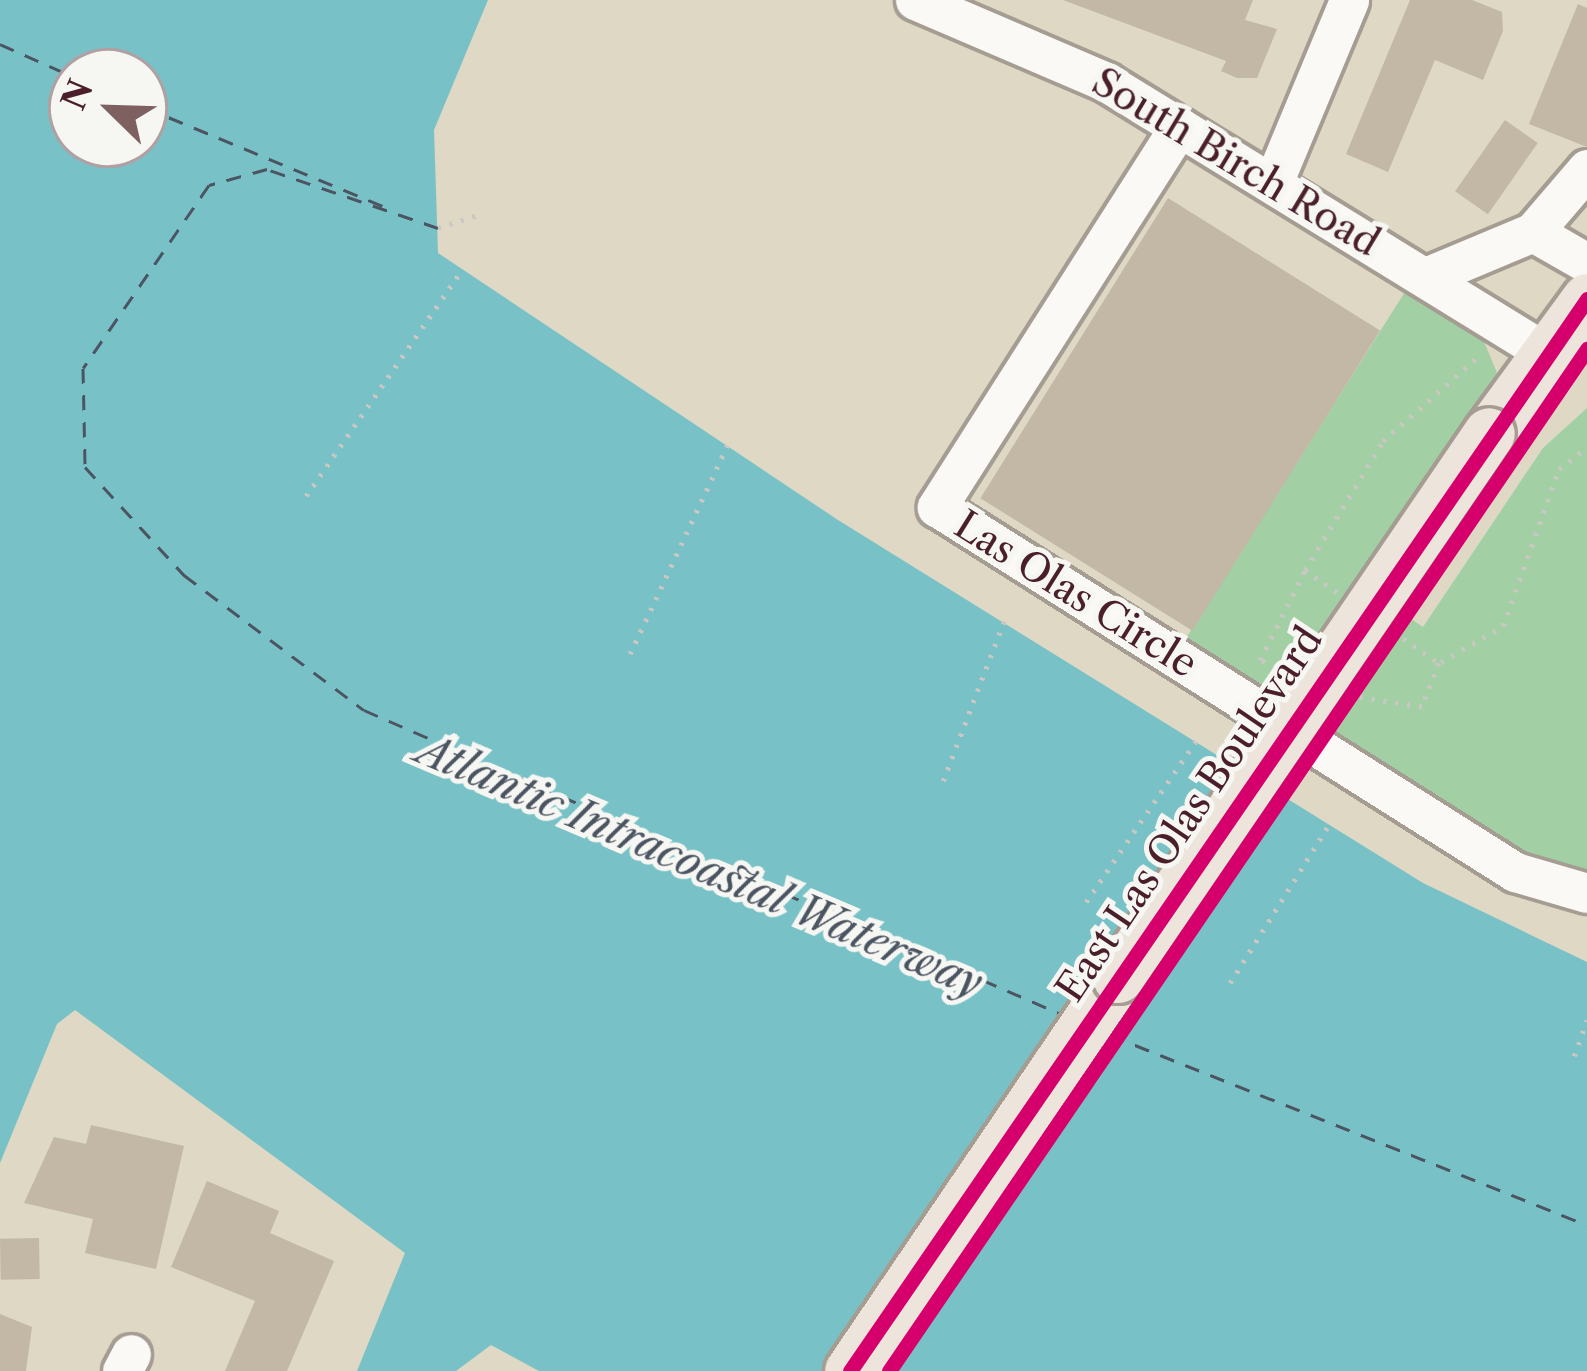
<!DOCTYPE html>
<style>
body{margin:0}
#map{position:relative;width:1587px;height:1371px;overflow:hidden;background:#ded8c4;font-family:"Libre Caslon Text",serif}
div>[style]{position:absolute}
.green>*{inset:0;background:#a3cfa5}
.water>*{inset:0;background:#78c2c7}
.ferry>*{height:3px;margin-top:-1.5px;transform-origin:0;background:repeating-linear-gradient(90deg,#4b5562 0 15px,transparent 0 27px)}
.building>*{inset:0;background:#c2b8a5;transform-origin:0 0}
.path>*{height:4.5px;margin-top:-2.25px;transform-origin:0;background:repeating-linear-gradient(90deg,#cbc7c3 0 3px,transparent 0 12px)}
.roads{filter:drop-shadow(3px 0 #a59c92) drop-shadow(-3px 0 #a59c92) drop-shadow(0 3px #a59c92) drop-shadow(0 -3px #a59c92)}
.minor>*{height:39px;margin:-19.5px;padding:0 19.5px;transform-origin:19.5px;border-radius:19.5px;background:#faf9f6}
.major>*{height:51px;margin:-25.5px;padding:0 25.5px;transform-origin:25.5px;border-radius:25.5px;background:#ede4dc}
.bridges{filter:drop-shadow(3px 0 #a59c92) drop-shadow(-3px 0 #a59c92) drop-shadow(0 3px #a59c92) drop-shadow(0 -3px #a59c92)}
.major-bridge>*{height:51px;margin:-25.5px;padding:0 25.5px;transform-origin:25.5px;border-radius:25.5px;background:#ede4dc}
.cycleway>*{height:15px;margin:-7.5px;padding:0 7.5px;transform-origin:7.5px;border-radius:7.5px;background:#d6006c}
span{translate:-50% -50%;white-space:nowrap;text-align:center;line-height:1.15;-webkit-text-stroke:10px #f6f6f2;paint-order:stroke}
.street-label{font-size:39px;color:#4a1f2b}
.water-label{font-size:42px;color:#4b5562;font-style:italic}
.north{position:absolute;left:48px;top:48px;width:120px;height:120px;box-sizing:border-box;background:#f6f6f2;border:3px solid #b1a0a2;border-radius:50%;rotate:293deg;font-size:33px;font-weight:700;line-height:48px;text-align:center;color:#4a1f2b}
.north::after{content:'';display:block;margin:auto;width:42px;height:54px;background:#7e6061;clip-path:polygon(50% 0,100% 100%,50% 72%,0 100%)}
</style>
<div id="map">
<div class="green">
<i style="clip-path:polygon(1410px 284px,1480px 332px,1497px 373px,1358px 583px,1423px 627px,1543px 448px,1587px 408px,1587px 879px,1556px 874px,1181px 646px)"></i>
</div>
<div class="water">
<i style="clip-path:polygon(evenodd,0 0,488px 0,434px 130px,438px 253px,838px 520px,1423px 883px,1587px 962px,1587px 1371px,539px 1371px,491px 1345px,456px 1371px,357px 1371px,405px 1253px,75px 1010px,57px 1024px,0 1163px,0 0,72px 72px,144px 72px,144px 144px,72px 144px,72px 72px)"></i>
</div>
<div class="ferry">
<i style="left:0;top:44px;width:79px;rotate:24deg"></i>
<i style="left:144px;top:107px;width:262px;rotate:22.5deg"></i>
<i style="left:438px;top:228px;width:181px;rotate:-161deg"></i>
<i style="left:267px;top:169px;width:60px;rotate:164.6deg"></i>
<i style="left:209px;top:185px;width:222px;rotate:124.5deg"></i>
<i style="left:83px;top:368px;width:99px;rotate:88.8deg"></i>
<i style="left:85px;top:467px;width:147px;rotate:47.5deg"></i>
<i style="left:184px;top:575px;width:225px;rotate:36.9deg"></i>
<i style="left:364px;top:710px;width:763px;rotate:23.57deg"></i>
<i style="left:1110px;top:1035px;width:513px;rotate:21.72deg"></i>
</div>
<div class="building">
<i style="clip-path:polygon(1063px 0,1253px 0,1245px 20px,1277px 29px,1257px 78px,1237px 78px,1221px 71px,1226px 61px)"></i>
<i style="clip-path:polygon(1410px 0,1472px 0,1502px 12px,1503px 31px,1483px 80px,1435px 60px,1388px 172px,1346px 154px)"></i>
<i style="clip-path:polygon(1578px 4px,1587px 8px,1587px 147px,1529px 124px)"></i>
<i style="left:1505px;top:120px;width:40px;height:87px;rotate:35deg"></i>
<i style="left:1168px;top:198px;width:250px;height:354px;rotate:32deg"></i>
<i style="clip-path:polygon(91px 1125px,184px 1146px,156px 1269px,85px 1253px,93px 1219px,24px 1203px,54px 1137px,86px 1144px)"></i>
<i style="clip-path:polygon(207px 1181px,279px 1211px,270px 1233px,334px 1261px,287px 1371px,225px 1371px,255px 1301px,171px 1267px)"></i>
<i style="left:39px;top:1238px;width:41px;height:39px;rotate:89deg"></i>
<i style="clip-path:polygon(0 1314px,32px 1327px,26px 1371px,0 1371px)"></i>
</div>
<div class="path">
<i style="left:438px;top:228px;width:41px;rotate:-18.4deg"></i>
<i style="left:306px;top:496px;width:275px;rotate:-55.4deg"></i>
<i style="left:1305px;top:570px;width:163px;rotate:34.8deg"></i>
<i style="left:1439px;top:663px;width:47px;rotate:111.1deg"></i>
<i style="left:1422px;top:707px;width:93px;rotate:-171.3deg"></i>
<i style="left:1330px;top:693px;width:77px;rotate:-154.8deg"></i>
<i style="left:1260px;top:660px;width:101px;rotate:-63.4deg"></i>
<i style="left:1305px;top:570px;width:151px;rotate:-58.8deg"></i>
<i style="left:1383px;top:441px;width:130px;rotate:-41.6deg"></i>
<i style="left:630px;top:654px;width:230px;rotate:-65deg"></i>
<i style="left:1441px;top:662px;width:72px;rotate:-30.1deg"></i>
<i style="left:1503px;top:626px;width:167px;rotate:-70.4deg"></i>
<i style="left:1559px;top:469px;width:36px;rotate:-38deg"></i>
<i style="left:943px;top:781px;width:173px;rotate:-69.1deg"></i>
<i style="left:1086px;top:902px;width:199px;rotate:-55.7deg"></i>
<i style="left:1230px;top:983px;width:189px;rotate:-58deg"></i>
<i style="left:1574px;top:1056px;width:38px;rotate:-70deg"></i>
</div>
<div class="roads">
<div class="minor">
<i style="left:915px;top:0;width:208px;rotate:23.2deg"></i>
<i style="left:1106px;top:82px;width:513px;rotate:31.61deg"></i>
<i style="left:1179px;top:127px;width:451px;rotate:122.5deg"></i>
<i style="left:937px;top:507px;width:684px;rotate:32.27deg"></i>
<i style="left:1515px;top:872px;width:75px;rotate:16.3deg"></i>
<i style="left:1273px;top:183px;width:198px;rotate:-67.4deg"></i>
<i style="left:1533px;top:232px;width:62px;rotate:29.9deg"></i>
<i style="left:1428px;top:276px;width:114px;rotate:-22.7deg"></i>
<i style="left:1533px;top:232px;width:83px;rotate:-49.4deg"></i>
<i style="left:122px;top:1371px;width:19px;rotate:-62deg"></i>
</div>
<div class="major">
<i style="left:1489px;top:433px;width:166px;rotate:-53.8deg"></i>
<i style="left:850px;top:1371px;width:477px;rotate:-55.8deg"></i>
</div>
</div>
<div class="bridges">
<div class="major-bridge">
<i style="left:1118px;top:977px;width:658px;rotate:-55.71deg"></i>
</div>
</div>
<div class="cycleway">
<i style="left:850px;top:1371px;width:1301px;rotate:-55.49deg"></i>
<i style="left:889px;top:1371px;width:1238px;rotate:-55.67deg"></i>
</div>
<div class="street-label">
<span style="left:1236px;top:162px;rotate:31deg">South Birch Road</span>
<span style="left:1076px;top:594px;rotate:32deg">Las Olas Circle</span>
<span style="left:1189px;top:814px;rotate:-56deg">East Las Olas Boulevard</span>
</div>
<div class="water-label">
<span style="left:700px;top:866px;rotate:23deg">Atlantic Intracoastal Waterway</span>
</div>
<div class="north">N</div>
</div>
